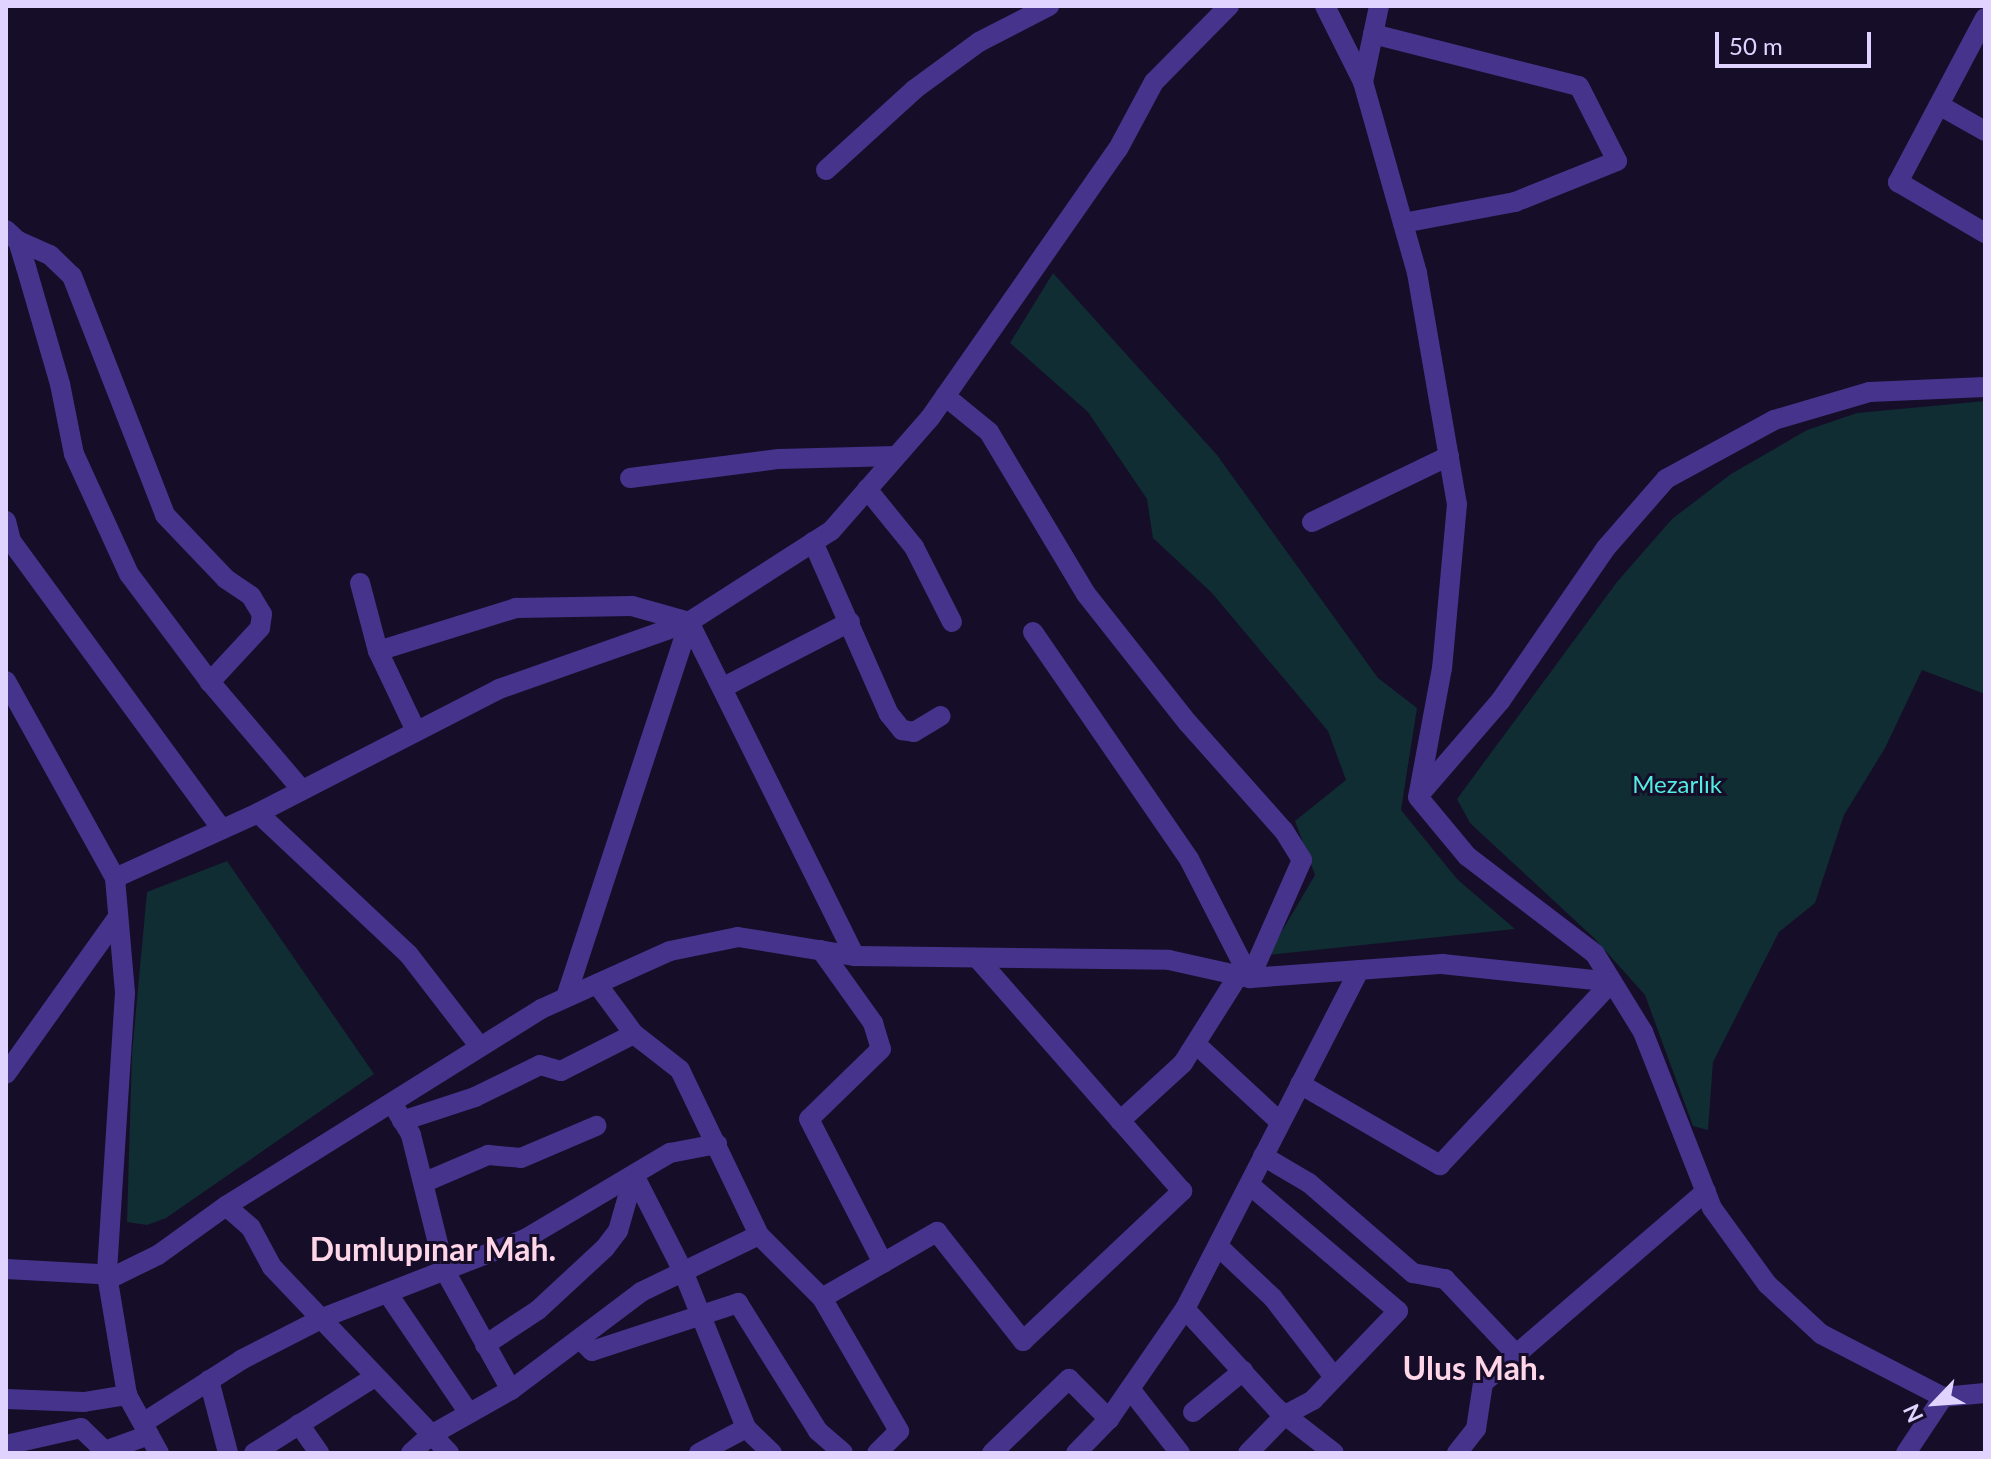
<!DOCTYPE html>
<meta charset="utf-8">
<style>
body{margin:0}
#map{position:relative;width:1991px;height:1459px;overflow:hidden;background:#160d28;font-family:Lato,sans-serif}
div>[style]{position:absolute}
.green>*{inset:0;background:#0f2d32}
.minor>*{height:20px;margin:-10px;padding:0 10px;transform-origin:10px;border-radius:10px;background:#46338c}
span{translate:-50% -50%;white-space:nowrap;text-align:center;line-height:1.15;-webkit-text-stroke:6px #160d28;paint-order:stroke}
.park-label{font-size:24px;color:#52ece2}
.district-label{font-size:32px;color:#ffd5e8;font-weight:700}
.frame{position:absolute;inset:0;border:8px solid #e0d3ff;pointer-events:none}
.north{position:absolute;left:1895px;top:1363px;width:80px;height:80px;-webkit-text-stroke:6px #160d28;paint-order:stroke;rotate:245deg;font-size:22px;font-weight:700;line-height:32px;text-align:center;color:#e0d3ff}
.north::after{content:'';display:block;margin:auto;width:28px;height:36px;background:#e0d3ff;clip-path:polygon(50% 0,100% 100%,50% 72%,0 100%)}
.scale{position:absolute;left:1715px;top:32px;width:156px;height:36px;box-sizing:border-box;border:4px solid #e0d3ff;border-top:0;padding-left:10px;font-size:24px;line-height:28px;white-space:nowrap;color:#e0d3ff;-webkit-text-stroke:6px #160d28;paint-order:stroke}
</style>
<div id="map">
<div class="green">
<i style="clip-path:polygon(1053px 273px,1217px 455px,1378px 678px,1417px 708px,1401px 810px,1457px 879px,1515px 929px,1268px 955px,1315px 875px,1295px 821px,1346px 780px,1328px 731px,1212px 593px,1153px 538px,1147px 499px,1088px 412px,1010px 343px)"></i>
<i style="clip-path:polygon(1985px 401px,1985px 694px,1922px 670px,1885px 748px,1844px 815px,1815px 903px,1779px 932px,1713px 1062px,1708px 1130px,1693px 1126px,1645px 995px,1594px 938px,1470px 823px,1457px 799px,1617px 582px,1672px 519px,1731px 474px,1807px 430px,1857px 413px)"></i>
<i style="clip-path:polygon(227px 861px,374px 1074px,166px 1218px,147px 1225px,127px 1222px,132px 1053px,147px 892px)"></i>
</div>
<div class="minor">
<i style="left:1325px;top:6px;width:85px;rotate:63.4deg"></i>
<i style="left:1379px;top:6px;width:78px;rotate:101.9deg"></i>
<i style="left:1363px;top:82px;width:198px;rotate:74.2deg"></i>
<i style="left:1417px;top:273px;width:234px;rotate:80.2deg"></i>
<i style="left:1457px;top:504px;width:165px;rotate:95.2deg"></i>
<i style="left:1442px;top:668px;width:131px;rotate:100.5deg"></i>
<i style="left:1418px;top:797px;width:77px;rotate:50.3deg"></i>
<i style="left:1467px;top:856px;width:161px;rotate:37.4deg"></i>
<i style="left:1595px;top:954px;width:92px;rotate:58.4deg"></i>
<i style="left:1643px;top:1032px;width:189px;rotate:68.6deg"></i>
<i style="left:1712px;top:1208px;width:94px;rotate:54.1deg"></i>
<i style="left:1767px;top:1284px;width:74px;rotate:42.8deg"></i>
<i style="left:1821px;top:1334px;width:137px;rotate:27.3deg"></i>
<i style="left:1943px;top:1397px;width:42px;rotate:-5.4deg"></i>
<i style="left:1985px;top:18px;width:186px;rotate:117.9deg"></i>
<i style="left:1898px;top:182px;width:101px;rotate:30.4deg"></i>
<i style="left:1373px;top:34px;width:212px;rotate:14.2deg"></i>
<i style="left:1579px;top:86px;width:84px;rotate:63.1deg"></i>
<i style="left:1617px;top:161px;width:110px;rotate:158.1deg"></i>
<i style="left:1515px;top:202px;width:114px;rotate:169.4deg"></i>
<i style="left:1939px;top:105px;width:53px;rotate:29.5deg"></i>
<i style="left:826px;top:170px;width:120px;rotate:-42.3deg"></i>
<i style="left:915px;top:89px;width:79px;rotate:-36.3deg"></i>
<i style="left:979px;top:42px;width:79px;rotate:-27.2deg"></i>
<i style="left:6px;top:230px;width:16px;rotate:43deg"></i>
<i style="left:18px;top:241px;width:27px;rotate:73deg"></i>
<i style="left:26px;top:267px;width:122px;rotate:73.8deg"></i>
<i style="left:60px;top:384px;width:71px;rotate:78.7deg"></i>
<i style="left:74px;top:454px;width:132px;rotate:65.4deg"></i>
<i style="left:129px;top:574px;width:135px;rotate:53.1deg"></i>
<i style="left:210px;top:682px;width:142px;rotate:49.6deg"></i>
<i style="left:18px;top:241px;width:35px;rotate:24deg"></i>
<i style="left:50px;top:255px;width:30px;rotate:44deg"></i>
<i style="left:72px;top:276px;width:256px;rotate:68.7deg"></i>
<i style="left:165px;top:515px;width:88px;rotate:46.4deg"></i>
<i style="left:226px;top:579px;width:30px;rotate:34deg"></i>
<i style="left:251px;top:596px;width:21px;rotate:59deg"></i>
<i style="left:262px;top:614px;width:14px;rotate:98deg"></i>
<i style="left:260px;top:628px;width:74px;rotate:132.8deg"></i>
<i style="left:945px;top:396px;width:57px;rotate:39.3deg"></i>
<i style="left:989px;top:432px;width:189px;rotate:59.1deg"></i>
<i style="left:1086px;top:594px;width:164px;rotate:51.7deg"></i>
<i style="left:1188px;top:723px;width:144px;rotate:48.4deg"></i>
<i style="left:1284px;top:831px;width:34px;rotate:58deg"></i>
<i style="left:1302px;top:860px;width:129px;rotate:113.8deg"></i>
<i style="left:630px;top:478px;width:150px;rotate:-7.3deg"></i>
<i style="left:779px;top:459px;width:117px;rotate:-1.5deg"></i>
<i style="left:867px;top:489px;width:75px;rotate:51deg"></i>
<i style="left:914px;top:547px;width:84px;rotate:63.1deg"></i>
<i style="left:6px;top:521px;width:21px;rotate:76deg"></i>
<i style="left:11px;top:541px;width:357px;rotate:53.8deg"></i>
<i style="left:1312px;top:522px;width:152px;rotate:-25.7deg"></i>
<i style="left:813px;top:542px;width:188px;rotate:66.2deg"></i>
<i style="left:889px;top:714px;width:21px;rotate:51deg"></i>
<i style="left:902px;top:730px;width:12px;rotate:9deg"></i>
<i style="left:914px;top:732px;width:31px;rotate:-31deg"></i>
<i style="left:360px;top:583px;width:70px;rotate:75.2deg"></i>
<i style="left:378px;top:651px;width:89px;rotate:64.6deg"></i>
<i style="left:1033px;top:632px;width:275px;rotate:55.5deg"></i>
<i style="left:1189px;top:859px;width:134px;rotate:62.9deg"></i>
<i style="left:378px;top:651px;width:145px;rotate:-17.3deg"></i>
<i style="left:516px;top:608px;width:116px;rotate:-1deg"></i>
<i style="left:632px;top:606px;width:59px;rotate:15.7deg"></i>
<i style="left:689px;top:622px;width:373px;rotate:63.6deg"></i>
<i style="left:6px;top:681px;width:225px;rotate:61deg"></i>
<i style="left:115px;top:878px;width:115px;rotate:85deg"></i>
<i style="left:125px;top:993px;width:283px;rotate:93.7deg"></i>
<i style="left:107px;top:1275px;width:122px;rotate:80.5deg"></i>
<i style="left:127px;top:1395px;width:66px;rotate:61.1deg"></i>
<i style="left:722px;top:688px;width:144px;rotate:-27.3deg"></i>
<i style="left:1420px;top:794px;width:124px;rotate:-49.2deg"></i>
<i style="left:1501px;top:700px;width:183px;rotate:-55.4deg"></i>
<i style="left:1605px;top:549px;width:93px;rotate:-48.9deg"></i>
<i style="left:1666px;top:479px;width:123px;rotate:-28.6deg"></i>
<i style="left:1774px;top:420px;width:99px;rotate:-16.4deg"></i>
<i style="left:1869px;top:392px;width:116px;rotate:-2.5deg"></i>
<i style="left:258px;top:813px;width:207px;rotate:43.2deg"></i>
<i style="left:409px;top:955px;width:116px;rotate:52.3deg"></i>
<i style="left:115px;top:878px;width:157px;rotate:-24.4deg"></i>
<i style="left:258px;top:813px;width:271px;rotate:-27.2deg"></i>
<i style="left:499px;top:689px;width:201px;rotate:-19.4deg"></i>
<i style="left:821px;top:950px;width:90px;rotate:54.5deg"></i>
<i style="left:873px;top:1023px;width:27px;rotate:73deg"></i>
<i style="left:881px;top:1049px;width:100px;rotate:135.8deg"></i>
<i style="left:809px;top:1119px;width:162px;rotate:62.8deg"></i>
<i style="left:597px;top:984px;width:62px;rotate:53.5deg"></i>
<i style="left:634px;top:1034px;width:58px;rotate:38deg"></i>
<i style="left:680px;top:1070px;width:183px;rotate:64.4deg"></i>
<i style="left:759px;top:1235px;width:89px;rotate:45deg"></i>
<i style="left:822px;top:1298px;width:154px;rotate:59.9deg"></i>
<i style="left:899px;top:1431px;width:31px;rotate:135deg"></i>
<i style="left:566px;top:997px;width:395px;rotate:-71.8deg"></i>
<i style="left:689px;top:622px;width:169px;rotate:-32.7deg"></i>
<i style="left:831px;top:531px;width:150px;rotate:-48.8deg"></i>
<i style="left:930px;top:418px;width:328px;rotate:-55.1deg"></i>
<i style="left:1118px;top:149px;width:76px;rotate:-61.8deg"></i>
<i style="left:1154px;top:82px;width:107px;rotate:-45.4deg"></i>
<i style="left:1197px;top:1045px;width:113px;rotate:42.9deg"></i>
<i style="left:6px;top:1074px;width:193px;rotate:-54.5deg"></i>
<i style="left:1300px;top:1084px;width:162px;rotate:30.1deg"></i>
<i style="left:1440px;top:1165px;width:251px;rotate:-46.8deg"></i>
<i style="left:392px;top:1103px;width:37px;rotate:59deg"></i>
<i style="left:411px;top:1135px;width:140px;rotate:76deg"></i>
<i style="left:445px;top:1271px;width:136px;rotate:61deg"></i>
<i style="left:402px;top:1121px;width:77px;rotate:-18.2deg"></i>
<i style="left:475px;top:1097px;width:72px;rotate:-26.2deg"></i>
<i style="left:540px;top:1065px;width:22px;rotate:16deg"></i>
<i style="left:561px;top:1071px;width:82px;rotate:-26.9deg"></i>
<i style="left:1120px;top:1121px;width:86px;rotate:-42.6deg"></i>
<i style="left:1183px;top:1063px;width:103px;rotate:-57.7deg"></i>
<i style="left:1263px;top:1156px;width:53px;rotate:30.4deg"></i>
<i style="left:1309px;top:1183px;width:138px;rotate:40.9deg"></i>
<i style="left:1413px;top:1273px;width:33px;rotate:11deg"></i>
<i style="left:1445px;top:1279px;width:103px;rotate:46.6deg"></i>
<i style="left:634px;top:1175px;width:108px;rotate:63deg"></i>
<i style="left:683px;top:1271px;width:169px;rotate:68.1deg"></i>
<i style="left:746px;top:1428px;width:36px;rotate:44deg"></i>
<i style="left:425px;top:1182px;width:69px;rotate:-23.2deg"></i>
<i style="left:488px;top:1155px;width:33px;rotate:5deg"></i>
<i style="left:521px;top:1158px;width:82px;rotate:-23.1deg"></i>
<i style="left:226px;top:1206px;width:33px;rotate:41deg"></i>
<i style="left:251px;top:1228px;width:44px;rotate:61.7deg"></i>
<i style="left:272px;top:1267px;width:257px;rotate:46.4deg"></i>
<i style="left:1219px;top:1247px;width:74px;rotate:43.4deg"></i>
<i style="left:1273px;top:1298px;width:100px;rotate:52.3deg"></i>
<i style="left:6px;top:1269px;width:111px;rotate:3.1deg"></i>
<i style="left:117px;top:1275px;width:46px;rotate:-26deg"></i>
<i style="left:158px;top:1255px;width:84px;rotate:-35.8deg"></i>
<i style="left:226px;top:1206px;width:372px;rotate:-32deg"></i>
<i style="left:541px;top:1009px;width:141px;rotate:-24.2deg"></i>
<i style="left:670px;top:951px;width:69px;rotate:-11.6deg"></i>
<i style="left:738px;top:937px;width:119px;rotate:9.2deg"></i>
<i style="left:855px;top:956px;width:314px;rotate:0.7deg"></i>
<i style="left:1169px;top:960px;width:83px;rotate:12.5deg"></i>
<i style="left:1250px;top:978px;width:193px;rotate:-4.2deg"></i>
<i style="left:1442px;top:964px;width:171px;rotate:6deg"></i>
<i style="left:388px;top:1294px;width:144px;rotate:55.8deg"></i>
<i style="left:822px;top:1298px;width:133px;rotate:-29.9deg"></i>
<i style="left:937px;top:1232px;width:139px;rotate:51.7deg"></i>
<i style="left:1023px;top:1341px;width:219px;rotate:-43.3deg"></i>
<i style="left:1182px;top:1191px;width:309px;rotate:-131.3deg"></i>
<i style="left:1185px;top:1309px;width:134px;rotate:47.4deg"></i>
<i style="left:1276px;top:1408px;width:73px;rotate:37.8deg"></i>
<i style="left:580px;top:1339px;width:17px;rotate:45deg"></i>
<i style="left:592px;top:1351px;width:154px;rotate:-18.2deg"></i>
<i style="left:738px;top:1303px;width:151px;rotate:58deg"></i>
<i style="left:818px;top:1431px;width:33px;rotate:41deg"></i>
<i style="left:485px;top:1345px;width:64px;rotate:-33.4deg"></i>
<i style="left:538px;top:1310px;width:91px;rotate:-42.8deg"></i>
<i style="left:605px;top:1248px;width:21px;rotate:-53deg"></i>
<i style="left:618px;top:1231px;width:58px;rotate:-74.1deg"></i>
<i style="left:209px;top:1380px;width:75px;rotate:75.4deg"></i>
<i style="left:1130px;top:1389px;width:81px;rotate:52deg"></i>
<i style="left:6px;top:1399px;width:78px;rotate:2.2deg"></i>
<i style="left:84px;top:1402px;width:44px;rotate:-9.2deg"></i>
<i style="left:1193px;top:1412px;width:65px;rotate:-39.4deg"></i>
<i style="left:143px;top:1423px;width:117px;rotate:-32.7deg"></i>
<i style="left:241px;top:1360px;width:94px;rotate:-27.1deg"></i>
<i style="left:325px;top:1317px;width:215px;rotate:-21.3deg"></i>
<i style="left:525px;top:1239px;width:169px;rotate:-30.7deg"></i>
<i style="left:670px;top:1153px;width:48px;rotate:-10.8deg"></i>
<i style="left:299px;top:1424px;width:35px;rotate:55deg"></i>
<i style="left:6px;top:1445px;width:77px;rotate:-12.8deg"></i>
<i style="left:81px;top:1428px;width:33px;rotate:44deg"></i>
<i style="left:105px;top:1451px;width:47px;rotate:-20deg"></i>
<i style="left:254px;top:1453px;width:141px;rotate:-32.2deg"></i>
<i style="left:411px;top:1453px;width:27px;rotate:-42deg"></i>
<i style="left:431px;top:1435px;width:92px;rotate:-29.4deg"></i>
<i style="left:511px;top:1390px;width:163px;rotate:-37deg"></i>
<i style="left:641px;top:1292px;width:131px;rotate:-25.8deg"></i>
<i style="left:699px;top:1453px;width:53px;rotate:-28deg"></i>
<i style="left:992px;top:1453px;width:107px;rotate:-43.9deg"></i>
<i style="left:1069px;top:1379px;width:57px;rotate:45deg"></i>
<i style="left:1076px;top:1453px;width:47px;rotate:-45.9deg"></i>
<i style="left:1109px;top:1419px;width:134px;rotate:-55.4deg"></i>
<i style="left:1185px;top:1309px;width:381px;rotate:-62.8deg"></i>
<i style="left:1248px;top:1453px;width:53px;rotate:-45.8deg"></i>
<i style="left:1285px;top:1415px;width:32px;rotate:-28deg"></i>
<i style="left:1313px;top:1400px;width:123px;rotate:-46.3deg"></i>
<i style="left:1398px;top:1311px;width:194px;rotate:-139.6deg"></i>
<i style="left:1457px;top:1453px;width:31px;rotate:-52deg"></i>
<i style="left:1476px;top:1429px;width:47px;rotate:-81.3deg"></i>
<i style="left:1483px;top:1383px;width:294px;rotate:-40.7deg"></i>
<i style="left:1906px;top:1453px;width:67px;rotate:-56.5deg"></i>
</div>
<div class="park-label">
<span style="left:1677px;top:784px">Mezarlık</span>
</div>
<div class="district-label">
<span style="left:433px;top:1249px">Dumlupınar Mah.</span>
<span style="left:1474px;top:1368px">Ulus Mah.</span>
</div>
<div class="frame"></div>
<div class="north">N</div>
<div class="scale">50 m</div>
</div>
